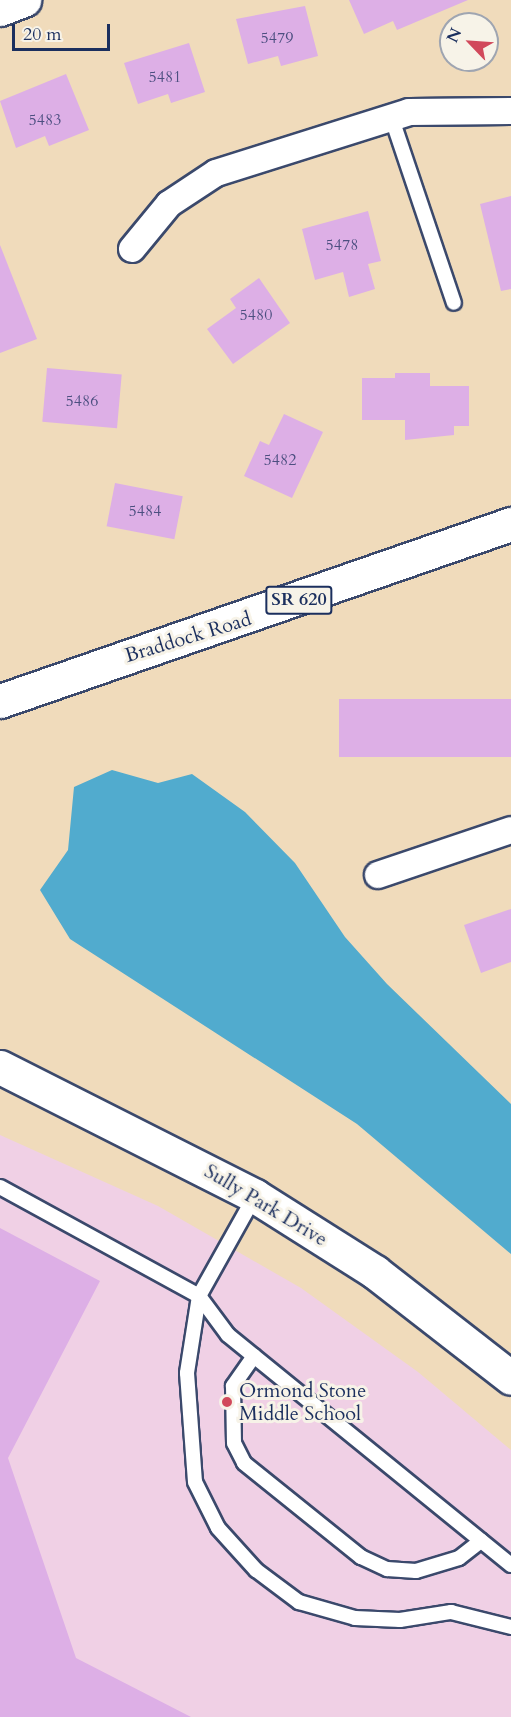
<!DOCTYPE html>
<style>
body{margin:0}
#map{position:relative;width:511px;height:1717px;overflow:hidden;background:#f0dbbb;font-family:Cardo,serif}
div>[style]{position:absolute}
.built>*{inset:0;background:#f0d0e5}
.water>*{inset:0;background:#51abce}
.building>*{inset:0;background:#ddafe6;transform-origin:0 0}
.roads{filter:drop-shadow(2px 0 #3b496c) drop-shadow(-2px 0 #3b496c) drop-shadow(0 2px #3b496c) drop-shadow(0 -2px #3b496c)}
.service>*{height:14px;margin:-7px;padding:0 7px;transform-origin:7px;border-radius:7px;background:#fff}
.minor>*{height:26px;margin:-13px;padding:0 13px;transform-origin:13px;border-radius:13px;background:#fff}
.tertiary>*{height:33px;margin:-16.5px;padding:0 16.5px;transform-origin:16.5px;border-radius:16.5px;background:#fff}
.primary>*{height:33px;margin:-16.5px;padding:0 16.5px;transform-origin:16.5px;border-radius:16.5px;background:#fff}
.dots>*{width:16px;height:16px;translate:-50% -50%;box-sizing:border-box;border:3px solid #f7f3e8;border-radius:50%}
span{translate:-50% -50%;white-space:nowrap;text-align:center;line-height:1.15;-webkit-text-stroke:6px #f7f3e8;paint-order:stroke}
.number-label{font-size:16px;color:#4c4f80}
.number-label span{-webkit-text-stroke-width:0}
.shield-label span{padding:2px 4px;background:#f7f3e8;border:2px solid;border-radius:4px;-webkit-text-stroke-width:0}
.shield-label{font-size:18px;color:#1b2f5e;font-weight:700}
.street-label{font-size:20px;color:#1b2f5e}
.poi-label{font-size:20px;color:#1b2f5e}
.left{translate:0 -50%;text-align:left}
.north{position:absolute;left:439px;top:12px;width:60px;height:60px;box-sizing:border-box;background:#f7f3e8;border:2px solid #9fa5b1;border-radius:50%;rotate:295deg;font-size:16px;font-weight:700;line-height:24px;text-align:center;color:#1b2f5e}
.north::after{content:'';display:block;margin:auto;width:21px;height:27px;background:#d1495b;clip-path:polygon(50% 0,100% 100%,50% 72%,0 100%)}
.scale{position:absolute;left:12px;top:24px;width:98px;height:27px;box-sizing:border-box;border:3px solid #1b2f5e;border-top:0;padding-left:8px;font-size:18px;line-height:21px;white-space:nowrap;color:#1b2f5e;-webkit-text-stroke:4px #f7f3e8;paint-order:stroke}
</style>
<div id="map">
<div class="built">
<i style="clip-path:polygon(0 1135px,158px 1206px,301px 1288px,418px 1372px,511px 1450px,511px 1717px,0 1717px)"></i>
</div>
<div class="water">
<i style="clip-path:polygon(112px 770px,158px 783px,192px 774px,245px 812px,295px 863px,345px 937px,387px 984px,511px 1104px,511px 1254px,357px 1124px,70px 939px,40px 890px,68px 850px,74px 787px)"></i>
</div>
<div class="building">
<i style="clip-path:polygon(349px 0,468px 0,397px 30px,393px 21px,364px 34px)"></i>
<i style="clip-path:polygon(305px 6px,318px 56px,281px 66px,278px 56px,248px 64px,236px 19px)"></i>
<i style="clip-path:polygon(189px 43px,205px 92px,171px 103px,168px 94px,138px 104px,124px 63px)"></i>
<i style="clip-path:polygon(66px 74px,89px 130px,49px 146px,45px 136px,16px 148px,0 101px)"></i>
<i style="clip-path:polygon(511px 196px,511px 289px,501px 291px,480px 204px)"></i>
<i style="clip-path:polygon(368px 211px,381px 261px,368px 264px,375px 289px,349px 297px,343px 272px,315px 280px,302px 229px)"></i>
<i style="clip-path:polygon(0 245px,37px 339px,0 353px)"></i>
<i style="clip-path:polygon(259px 278px,290px 323px,233px 364px,207px 329px,236px 308px,230px 299px)"></i>
<i style="left:47px;top:368px;width:75px;height:54px;rotate:5deg"></i>
<i style="clip-path:polygon(395px 373px,430px 373px,430px 386px,469px 386px,469px 426px,454px 426px,454px 435px,405px 440px,405px 420px,362px 420px,362px 378px,395px 378px)"></i>
<i style="clip-path:polygon(284px 414px,323px 432px,292px 498px,244px 476px,260px 441px,269px 445px)"></i>
<i style="left:115px;top:483px;width:69px;height:44px;rotate:11deg"></i>
<i style="left:511px;top:699px;width:58px;height:172px;rotate:90deg"></i>
<i style="clip-path:polygon(511px 909px,511px 962px,481px 973px,464px 925px)"></i>
<i style="clip-path:polygon(0 1228px,100px 1281px,8px 1458px,76px 1658px,191px 1717px,0 1717px)"></i>
</div>
<div class="roads">
<div class="service">
<i style="left:391px;top:116px;width:197px;rotate:71.4deg"></i>
<i style="left:0;top:1187px;width:227px;rotate:28.7deg"></i>
<i style="left:199px;top:1296px;width:115px;rotate:-60.8deg"></i>
<i style="left:254px;top:1356px;width:37px;rotate:125deg"></i>
<i style="left:233px;top:1386px;width:57px;rotate:89deg"></i>
<i style="left:234px;top:1443px;width:22px;rotate:63deg"></i>
<i style="left:244px;top:1463px;width:150px;rotate:38.8deg"></i>
<i style="left:361px;top:1557px;width:29px;rotate:25deg"></i>
<i style="left:387px;top:1569px;width:29px;rotate:4deg"></i>
<i style="left:416px;top:1571px;width:45px;rotate:-16.8deg"></i>
<i style="left:459px;top:1558px;width:28px;rotate:-38deg"></i>
<i style="left:511px;top:1565px;width:365px;rotate:-140.9deg"></i>
<i style="left:228px;top:1335px;width:49px;rotate:-126.6deg"></i>
<i style="left:199px;top:1296px;width:78px;rotate:98.9deg"></i>
<i style="left:187px;top:1373px;width:109px;rotate:85.8deg"></i>
<i style="left:195px;top:1482px;width:51px;rotate:63.4deg"></i>
<i style="left:218px;top:1528px;width:57px;rotate:47.9deg"></i>
<i style="left:256px;top:1570px;width:54px;rotate:36.7deg"></i>
<i style="left:299px;top:1602px;width:58px;rotate:15.9deg"></i>
<i style="left:355px;top:1618px;width:45px;rotate:2.5deg"></i>
<i style="left:400px;top:1620px;width:52px;rotate:-8.9deg"></i>
<i style="left:451px;top:1612px;width:62px;rotate:14deg"></i>
</div>
<div class="minor">
<i style="left:132px;top:249px;width:58px;rotate:-50.6deg"></i>
<i style="left:169px;top:204px;width:56px;rotate:-33.4deg"></i>
<i style="left:216px;top:173px;width:202px;rotate:-17.5deg"></i>
<i style="left:409px;top:112px;width:102px;rotate:-0.6deg"></i>
<i style="left:378px;top:875px;width:140px;rotate:-18.7deg"></i>
</div>
<div class="tertiary">
<i style="left:0;top:1067px;width:286px;rotate:26.8deg"></i>
<i style="left:255px;top:1196px;width:142px;rotate:32.3deg"></i>
<i style="left:375px;top:1272px;width:172px;rotate:37.9deg"></i>
</div>
<div class="primary">
<i style="left:0;top:9px;width:26px;rotate:-21deg"></i>
<i style="left:0;top:701px;width:541px;rotate:-19.11deg"></i>
</div>
</div>
<div class="dots">
<i style="left:227px;top:1402px;background:#d1495b"></i>
</div>
<div class="number-label">
<span style="left:277px;top:38px">5479</span>
<span style="left:165px;top:77px">5481</span>
<span style="left:45px;top:120px">5483</span>
<span style="left:342px;top:245px">5478</span>
<span style="left:256px;top:315px">5480</span>
<span style="left:82px;top:401px">5486</span>
<span style="left:280px;top:460px">5482</span>
<span style="left:145px;top:511px">5484</span>
</div>
<div class="shield-label">
<span style="left:299px;top:600px">SR 620</span>
</div>
<div class="street-label">
<span style="left:188px;top:637px;rotate:-17deg">Braddock Road</span>
<span style="left:266px;top:1205px;rotate:31deg">Sully Park Drive</span>
</div>
<div class="poi-label">
<span class="left" style="left:239px;top:1402px">Ormond Stone<br>Middle School</span>
</div>
<div class="north">N</div>
<div class="scale">20 m</div>
</div>
